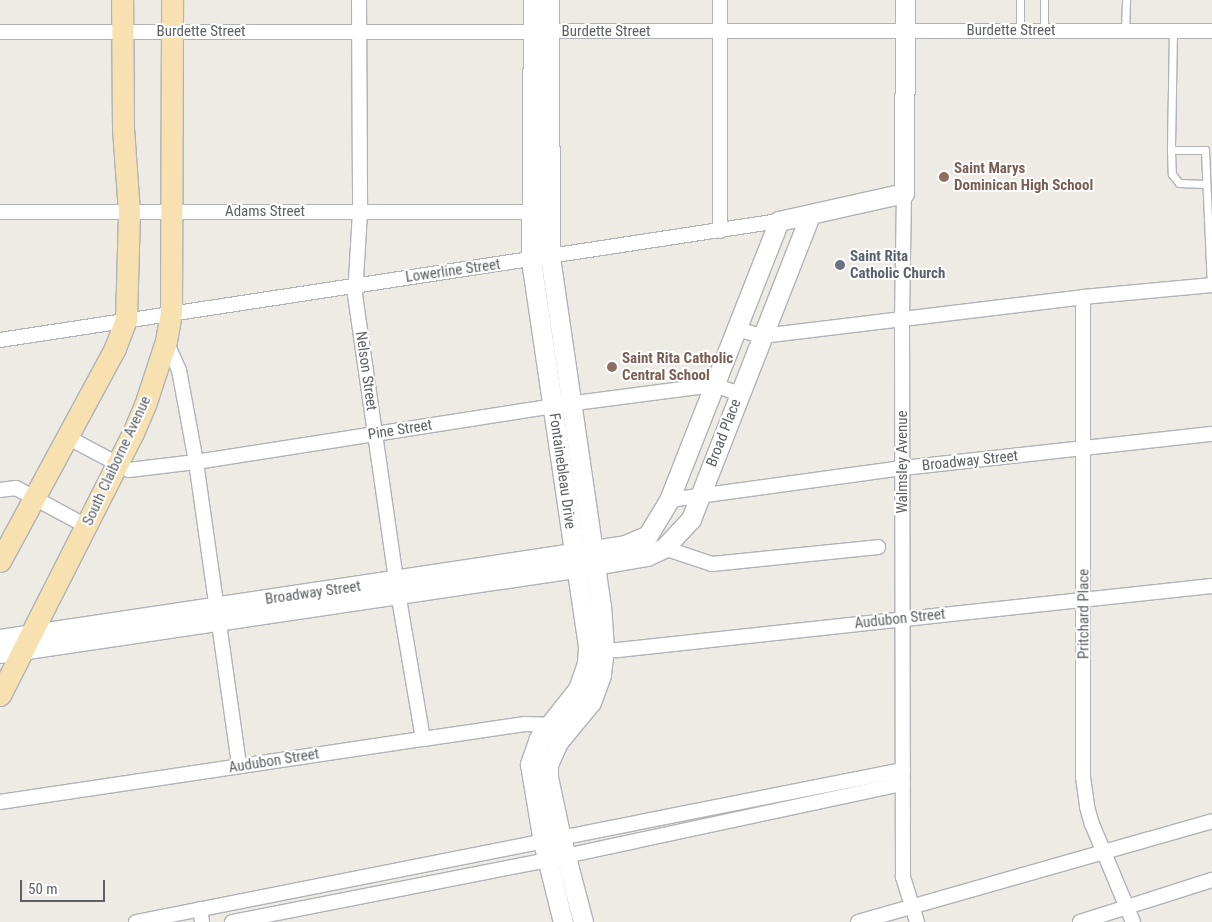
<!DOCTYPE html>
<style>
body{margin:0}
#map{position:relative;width:1212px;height:922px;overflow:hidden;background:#eeebe5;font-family:"Roboto Condensed",sans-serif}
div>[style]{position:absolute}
.roads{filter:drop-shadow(1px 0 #b0b3b6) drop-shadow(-1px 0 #b0b3b6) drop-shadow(0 1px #b0b3b6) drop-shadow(0 -1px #b0b3b6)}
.lane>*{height:7px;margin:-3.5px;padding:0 3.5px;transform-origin:3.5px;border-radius:3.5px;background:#fff}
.street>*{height:14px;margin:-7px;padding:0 7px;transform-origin:7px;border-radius:7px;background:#fff}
.secondary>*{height:19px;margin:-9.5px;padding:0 9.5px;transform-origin:9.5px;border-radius:9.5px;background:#fff}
.primary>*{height:21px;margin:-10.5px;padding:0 10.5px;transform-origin:10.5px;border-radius:10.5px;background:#f7e1b1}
.dots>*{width:14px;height:14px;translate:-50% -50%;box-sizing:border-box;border:2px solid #fff;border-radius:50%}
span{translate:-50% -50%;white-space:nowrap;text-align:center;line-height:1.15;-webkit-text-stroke:4px #fff;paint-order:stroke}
.street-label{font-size:15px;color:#5d6164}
.education-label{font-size:15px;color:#785e54;font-weight:700}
.left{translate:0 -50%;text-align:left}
.worship-label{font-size:15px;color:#5b616d;font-weight:700}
.scale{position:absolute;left:20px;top:880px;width:85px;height:22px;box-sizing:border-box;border:2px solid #5d6164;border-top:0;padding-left:6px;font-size:15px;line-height:18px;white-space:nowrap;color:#5d6164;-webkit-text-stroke:4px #fff;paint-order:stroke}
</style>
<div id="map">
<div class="roads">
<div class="lane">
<i style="left:1020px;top:0;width:31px;rotate:90deg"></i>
<i style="left:1044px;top:0;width:31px;rotate:90deg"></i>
<i style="left:1125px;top:31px;width:31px;rotate:-88deg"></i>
<i style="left:1173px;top:31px;width:119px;rotate:91deg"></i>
<i style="left:1171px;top:150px;width:34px"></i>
<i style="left:1205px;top:150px;width:135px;rotate:87.5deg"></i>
<i style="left:1171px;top:150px;width:24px;rotate:88deg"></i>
<i style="left:1172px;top:174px;width:11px;rotate:52deg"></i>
<i style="left:1179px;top:183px;width:26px;rotate:2deg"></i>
</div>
<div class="street">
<i style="left:359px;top:0;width:212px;rotate:89.7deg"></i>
<i style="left:360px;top:212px;width:83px;rotate:93.4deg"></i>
<i style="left:355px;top:295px;width:289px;rotate:81.8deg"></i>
<i style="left:396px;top:581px;width:160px;rotate:80.3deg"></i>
<i style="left:0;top:32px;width:1212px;rotate:-0.05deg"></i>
<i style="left:904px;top:193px;width:125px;rotate:90.9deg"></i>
<i style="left:902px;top:318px;width:559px;rotate:89.9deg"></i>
<i style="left:903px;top:877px;width:47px;rotate:72.7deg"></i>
<i style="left:0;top:212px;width:531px"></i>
<i style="left:720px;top:231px;width:231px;rotate:-90deg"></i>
<i style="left:1083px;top:297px;width:480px;rotate:90deg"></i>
<i style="left:1083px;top:777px;width:30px;rotate:82deg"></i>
<i style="left:1087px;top:807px;width:18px;rotate:74deg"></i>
<i style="left:1092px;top:824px;width:106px;rotate:67.3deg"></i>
<i style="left:736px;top:329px;width:27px;rotate:15deg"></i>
<i style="left:762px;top:336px;width:323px;rotate:-6.9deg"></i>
<i style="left:1083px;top:297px;width:130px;rotate:-5.3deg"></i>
<i style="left:0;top:340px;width:788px;rotate:-8.69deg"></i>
<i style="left:166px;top:341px;width:32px;rotate:66deg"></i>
<i style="left:179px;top:370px;width:94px;rotate:79.5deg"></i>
<i style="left:196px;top:462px;width:307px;rotate:81.9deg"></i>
<i style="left:67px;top:437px;width:70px;rotate:28deg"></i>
<i style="left:129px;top:470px;width:67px;rotate:-6.8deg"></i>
<i style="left:196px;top:462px;width:360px;rotate:-8.9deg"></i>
<i style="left:552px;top:406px;width:163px;rotate:-7.4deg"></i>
<i style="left:714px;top:385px;width:28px;rotate:19deg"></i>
<i style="left:0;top:490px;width:16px;rotate:-7deg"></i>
<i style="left:16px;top:488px;width:80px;rotate:28.5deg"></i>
<i style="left:669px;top:500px;width:236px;rotate:-7.8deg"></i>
<i style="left:903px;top:468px;width:311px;rotate:-6.3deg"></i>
<i style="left:664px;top:548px;width:51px;rotate:18.4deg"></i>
<i style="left:712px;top:564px;width:167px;rotate:-5.8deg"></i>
<i style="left:596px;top:649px;width:22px;rotate:3deg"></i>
<i style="left:618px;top:650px;width:597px;rotate:-6.15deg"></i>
<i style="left:0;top:802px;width:428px;rotate:-8.5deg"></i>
<i style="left:423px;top:739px;width:103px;rotate:-8.4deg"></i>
<i style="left:525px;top:724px;width:23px;rotate:2deg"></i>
<i style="left:200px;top:909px;width:13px;rotate:81deg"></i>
<i style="left:136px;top:922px;width:782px;rotate:-11.21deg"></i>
<i style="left:232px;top:922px;width:321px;rotate:-11.1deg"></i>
<i style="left:547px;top:860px;width:364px;rotate:-12.1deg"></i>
<i style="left:858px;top:922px;width:368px;rotate:-15.9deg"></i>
<i style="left:1080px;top:922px;width:139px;rotate:-17.7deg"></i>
</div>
<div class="secondary">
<i style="left:533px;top:0;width:260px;rotate:90.4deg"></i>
<i style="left:531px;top:260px;width:392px;rotate:81.6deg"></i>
<i style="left:588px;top:648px;width:15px;rotate:94deg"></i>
<i style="left:587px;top:663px;width:28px;rotate:109deg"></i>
<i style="left:578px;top:689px;width:63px;rotate:128.5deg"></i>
<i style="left:539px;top:738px;width:28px;rotate:109deg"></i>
<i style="left:530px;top:764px;width:79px;rotate:80.5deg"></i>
<i style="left:543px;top:842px;width:82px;rotate:76deg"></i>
<i style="left:549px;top:0;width:257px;rotate:89.8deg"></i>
<i style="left:550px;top:257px;width:352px;rotate:81.7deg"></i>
<i style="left:601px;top:605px;width:44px;rotate:86.1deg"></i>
<i style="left:604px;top:649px;width:26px;rotate:97deg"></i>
<i style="left:601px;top:675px;width:29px;rotate:110deg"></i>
<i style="left:591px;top:702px;width:52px;rotate:129.5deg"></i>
<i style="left:558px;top:742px;width:24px;rotate:114deg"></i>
<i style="left:548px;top:764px;width:13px;rotate:90deg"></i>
<i style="left:548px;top:777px;width:62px;rotate:78deg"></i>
<i style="left:561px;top:838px;width:87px;rotate:75.3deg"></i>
<i style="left:0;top:639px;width:632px;rotate:-8.55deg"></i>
<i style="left:625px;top:545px;width:25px;rotate:-23deg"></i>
<i style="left:648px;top:535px;width:41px;rotate:-59deg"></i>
<i style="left:669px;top:500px;width:300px;rotate:-68.5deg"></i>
<i style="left:779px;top:221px;width:128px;rotate:-12.6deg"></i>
<i style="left:904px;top:193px;width:193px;rotate:-89.7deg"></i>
<i style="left:0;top:653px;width:601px;rotate:-8.41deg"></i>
<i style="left:595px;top:565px;width:53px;rotate:-9.8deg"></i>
<i style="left:647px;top:556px;width:19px;rotate:-25deg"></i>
<i style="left:664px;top:548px;width:40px;rotate:-47deg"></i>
<i style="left:691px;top:519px;width:326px;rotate:-68.6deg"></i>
</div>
<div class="primary">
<i style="left:0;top:561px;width:242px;rotate:-61.6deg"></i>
<i style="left:115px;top:348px;width:30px;rotate:-69deg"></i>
<i style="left:126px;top:320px;width:108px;rotate:-88.4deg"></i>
<i style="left:129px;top:212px;width:84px;rotate:-94.1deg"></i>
<i style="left:123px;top:128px;width:128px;rotate:-90.4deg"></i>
<i style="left:0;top:695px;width:294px;rotate:-63.1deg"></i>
<i style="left:133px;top:433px;width:30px;rotate:-67deg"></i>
<i style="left:145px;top:405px;width:67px;rotate:-71.8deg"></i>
<i style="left:166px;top:341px;width:29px;rotate:-80deg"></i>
<i style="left:171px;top:312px;width:312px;rotate:-89.8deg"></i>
</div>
</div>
<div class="dots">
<i style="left:944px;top:177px;background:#8d6e63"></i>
<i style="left:840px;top:265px;background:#6b7280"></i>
<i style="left:612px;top:367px;background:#8d6e63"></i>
</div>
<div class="street-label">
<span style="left:1011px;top:31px">Burdette Street</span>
<span style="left:201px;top:32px">Burdette Street</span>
<span style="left:606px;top:32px">Burdette Street</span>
<span style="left:265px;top:212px">Adams Street</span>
<span style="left:453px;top:271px;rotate:-8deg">Lowerline Street</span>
<span style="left:366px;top:371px;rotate:82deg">Nelson Street</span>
<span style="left:400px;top:430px;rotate:-9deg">Pine Street</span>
<span style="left:724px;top:433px;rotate:-69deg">Broad Place</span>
<span style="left:117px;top:461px;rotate:-65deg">South Claiborne Avenue</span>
<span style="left:970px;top:461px;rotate:-6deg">Broadway Street</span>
<span style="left:903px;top:462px;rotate:-90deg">Walmsley Avenue</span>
<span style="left:562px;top:471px;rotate:82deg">Fontainebleau Drive</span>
<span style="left:313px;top:593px;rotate:-8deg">Broadway Street</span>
<span style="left:1084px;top:614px;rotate:-90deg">Pritchard Place</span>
<span style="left:900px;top:619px;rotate:-6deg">Audubon Street</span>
<span style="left:274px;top:761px;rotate:-9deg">Audubon Street</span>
</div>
<div class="education-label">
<span class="left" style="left:954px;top:177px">Saint Marys<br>Dominican High School</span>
<span class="left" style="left:622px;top:367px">Saint Rita Catholic<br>Central School</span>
</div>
<div class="worship-label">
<span class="left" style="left:850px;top:265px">Saint Rita<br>Catholic Church</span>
</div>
<div class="scale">50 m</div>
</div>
